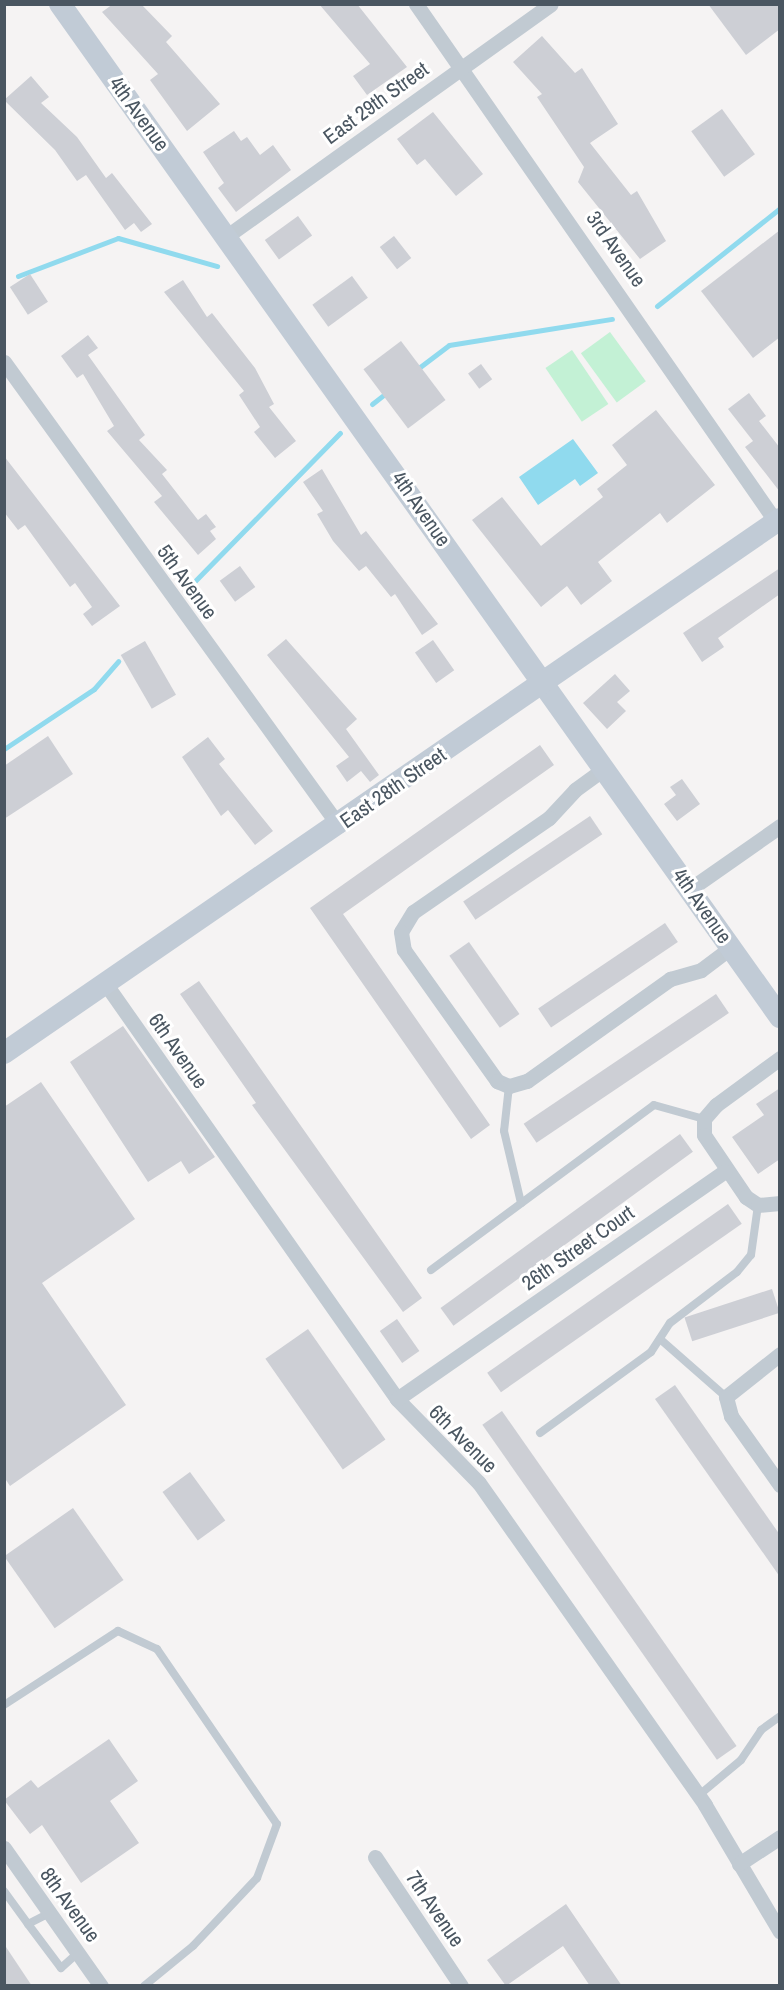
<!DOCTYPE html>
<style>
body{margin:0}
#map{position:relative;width:784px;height:1990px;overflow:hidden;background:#f5f3f3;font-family:"Archivo Narrow",sans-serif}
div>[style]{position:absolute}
.green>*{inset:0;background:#c3f1d5;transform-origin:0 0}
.water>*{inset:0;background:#90daee}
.stream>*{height:5px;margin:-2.5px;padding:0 2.5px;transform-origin:2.5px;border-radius:2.5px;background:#90daee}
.building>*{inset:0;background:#cdcfd5;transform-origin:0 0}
.lane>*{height:8px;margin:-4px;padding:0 4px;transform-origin:4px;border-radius:4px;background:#c1cad2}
.street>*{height:15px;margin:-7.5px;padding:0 7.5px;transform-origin:7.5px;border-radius:7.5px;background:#c1cad2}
.secondary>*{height:22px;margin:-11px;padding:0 11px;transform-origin:11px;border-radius:11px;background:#c1cbd6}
span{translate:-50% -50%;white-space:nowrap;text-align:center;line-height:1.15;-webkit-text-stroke:6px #fff;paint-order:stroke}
.street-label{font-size:21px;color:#4a5661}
.frame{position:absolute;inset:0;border:6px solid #4a5661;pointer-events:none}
</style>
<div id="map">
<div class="green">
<i style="left:610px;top:332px;width:61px;height:36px;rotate:54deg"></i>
<i style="left:572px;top:350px;width:65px;height:32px;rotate:56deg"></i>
</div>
<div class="water">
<i style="clip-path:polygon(573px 439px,598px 473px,580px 486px,575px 479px,538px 505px,519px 477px)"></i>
</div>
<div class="stream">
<i style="left:18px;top:276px;width:107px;rotate:-20.8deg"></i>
<i style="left:118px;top:238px;width:103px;rotate:15.8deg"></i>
<i style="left:657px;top:306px;width:157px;rotate:-38.5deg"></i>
<i style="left:416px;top:370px;width:41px;rotate:-37.1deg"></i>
<i style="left:449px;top:345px;width:165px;rotate:-9.1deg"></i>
<i style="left:372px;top:404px;width:16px;rotate:-38deg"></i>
<i style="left:193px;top:583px;width:210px;rotate:-45.6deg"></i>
<i style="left:4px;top:749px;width:108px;rotate:-33.7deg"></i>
<i style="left:94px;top:689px;width:37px;rotate:-49deg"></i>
</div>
<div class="building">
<i style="clip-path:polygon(113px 4px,141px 4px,172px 36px,166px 42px,220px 104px,187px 131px,150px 80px,158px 74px,102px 12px)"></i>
<i style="clip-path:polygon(319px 4px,357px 4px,407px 67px,367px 95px,353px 76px,370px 64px)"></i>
<i style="clip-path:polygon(708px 4px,780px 4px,780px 29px,746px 55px)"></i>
<i style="clip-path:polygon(542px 36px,575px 73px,582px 68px,618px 124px,590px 143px,631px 195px,637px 191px,666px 241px,640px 259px,578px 182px,584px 167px,537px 97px,542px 94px,513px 62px)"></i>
<i style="clip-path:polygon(31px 76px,49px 97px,41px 103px,77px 137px,106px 178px,112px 173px,152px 224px,141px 232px,134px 223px,125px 230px,86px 175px,77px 181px,55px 150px,4px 100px)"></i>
<i style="left:722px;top:109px;width:56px;height:38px;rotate:54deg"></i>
<i style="clip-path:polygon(433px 112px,483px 174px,456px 196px,425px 159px,417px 165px,397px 139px)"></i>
<i style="clip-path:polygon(234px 131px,241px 141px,247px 137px,260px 155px,273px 145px,291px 170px,236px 212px,218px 188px,224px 183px,203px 152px)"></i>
<i style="left:298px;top:216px;width:24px;height:41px;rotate:54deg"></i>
<i style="clip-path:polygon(780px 230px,780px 337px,753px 358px,701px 291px)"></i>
<i style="left:394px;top:236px;width:28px;height:18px;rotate:52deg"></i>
<i style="left:30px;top:274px;width:33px;height:24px;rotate:57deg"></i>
<i style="left:352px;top:276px;width:27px;height:49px;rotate:54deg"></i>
<i style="clip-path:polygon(183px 280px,207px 317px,212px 313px,255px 368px,274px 404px,269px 407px,296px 441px,275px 458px,254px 432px,260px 427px,239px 395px,244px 391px,164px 292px)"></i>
<i style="clip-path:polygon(88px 335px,98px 348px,88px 355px,145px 435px,139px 440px,167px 470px,162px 474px,198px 520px,206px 514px,216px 527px,210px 531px,216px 539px,198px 555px,154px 502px,162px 496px,107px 431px,114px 426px,83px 374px,77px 378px,61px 356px)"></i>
<i style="left:401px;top:341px;width:74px;height:47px;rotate:53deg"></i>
<i style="left:481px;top:364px;width:19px;height:16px;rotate:54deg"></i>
<i style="clip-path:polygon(749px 393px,766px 416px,759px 421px,780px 448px,780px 492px,745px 447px,753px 441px,728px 409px)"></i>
<i style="clip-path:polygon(656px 410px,715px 485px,667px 523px,660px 513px,598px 562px,612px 581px,581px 605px,567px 586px,541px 607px,472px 520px,502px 497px,541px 546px,603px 497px,597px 489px,627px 465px,612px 445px)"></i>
<i style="clip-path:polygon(4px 456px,120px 606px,92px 626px,83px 614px,92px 607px,75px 583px,70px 587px,25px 525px,18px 530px,4px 512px)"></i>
<i style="clip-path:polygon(322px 469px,361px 535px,366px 531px,438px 624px,422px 635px,395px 594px,391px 597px,366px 566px,359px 571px,333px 541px,317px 514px,323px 511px,303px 482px)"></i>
<i style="left:240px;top:566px;width:26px;height:25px;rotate:54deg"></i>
<i style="clip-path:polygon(780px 568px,780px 594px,718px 638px,724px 647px,702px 662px,683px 633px)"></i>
<i style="clip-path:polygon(286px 639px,357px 719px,346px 729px,379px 775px,370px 782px,361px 771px,347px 782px,336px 766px,349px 757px,267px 655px)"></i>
<i style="left:433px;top:640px;width:37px;height:22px;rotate:55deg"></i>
<i style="left:145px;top:641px;width:62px;height:28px;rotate:60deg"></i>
<i style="clip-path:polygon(615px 674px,630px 691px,617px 702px,626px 711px,607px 729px,583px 703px)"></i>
<i style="clip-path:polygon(48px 736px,73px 774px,4px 819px,4px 766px)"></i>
<i style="clip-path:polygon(208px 737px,225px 759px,219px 764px,273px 831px,255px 845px,228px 810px,221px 816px,182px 757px)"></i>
<i style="clip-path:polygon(540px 745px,554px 765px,343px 914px,490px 1125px,471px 1139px,310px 908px)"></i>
<i style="clip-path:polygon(682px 779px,700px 804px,677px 821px,664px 804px,676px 795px,670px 787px)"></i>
<i style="left:590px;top:816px;width:22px;height:153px;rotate:56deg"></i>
<i style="left:665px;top:923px;width:23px;height:153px;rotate:56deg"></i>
<i style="left:469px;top:942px;width:88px;height:24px;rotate:55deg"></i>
<i style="clip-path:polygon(199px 981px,422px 1298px,403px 1312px,252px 1105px,256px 1103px,180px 994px)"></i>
<i style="left:716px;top:994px;width:23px;height:232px;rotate:56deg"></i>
<i style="clip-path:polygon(123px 1026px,215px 1157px,189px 1174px,181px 1161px,148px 1182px,70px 1062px)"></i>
<i style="clip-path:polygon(41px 1082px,135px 1219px,42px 1283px,126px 1405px,10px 1486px,4px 1477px,4px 1107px)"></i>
<i style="clip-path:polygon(780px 1088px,780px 1159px,758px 1174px,732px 1137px,764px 1115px,756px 1104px)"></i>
<i style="left:680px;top:1134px;width:22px;height:296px;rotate:54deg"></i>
<i style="left:728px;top:1204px;width:24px;height:294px;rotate:55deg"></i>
<i style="left:772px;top:1289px;width:25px;height:92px;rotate:72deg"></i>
<i style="left:397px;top:1319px;width:39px;height:21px;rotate:55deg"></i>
<i style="left:308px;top:1329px;width:135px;height:52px;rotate:55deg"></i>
<i style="clip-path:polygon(675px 1385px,780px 1535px,780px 1577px,655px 1399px)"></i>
<i style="left:502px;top:1411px;width:409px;height:24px;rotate:55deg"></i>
<i style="left:190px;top:1472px;width:60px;height:34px;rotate:54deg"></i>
<i style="left:73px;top:1508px;width:88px;height:84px;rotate:55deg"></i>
<i style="clip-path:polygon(109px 1739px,138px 1781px,110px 1801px,139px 1843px,81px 1883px,42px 1825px,30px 1834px,4px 1800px,31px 1780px,38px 1788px)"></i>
<i style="clip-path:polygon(566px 1904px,622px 1986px,590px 1986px,563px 1946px,506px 1986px,487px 1960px)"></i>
<i style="clip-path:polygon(4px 1944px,32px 1986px,4px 1986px)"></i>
</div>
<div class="lane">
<i style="left:509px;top:1086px;width:45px;rotate:96.3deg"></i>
<i style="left:504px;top:1131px;width:74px;rotate:76.7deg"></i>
<i style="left:431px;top:1270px;width:277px;rotate:-36.5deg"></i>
<i style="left:654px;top:1105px;width:52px;rotate:15.6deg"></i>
<i style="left:660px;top:1339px;width:88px;rotate:41.3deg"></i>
<i style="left:540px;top:1433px;width:137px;rotate:-36.1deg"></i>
<i style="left:651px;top:1352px;width:35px;rotate:-57deg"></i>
<i style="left:670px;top:1323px;width:84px;rotate:-37.3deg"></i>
<i style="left:737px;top:1272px;width:22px;rotate:-51deg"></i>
<i style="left:751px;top:1255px;width:50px;rotate:-82deg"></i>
<i style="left:4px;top:1705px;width:136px;rotate:-33deg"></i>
<i style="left:118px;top:1631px;width:43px;rotate:24.8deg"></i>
<i style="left:157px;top:1649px;width:212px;rotate:55.6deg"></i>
<i style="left:277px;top:1824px;width:58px;rotate:110.3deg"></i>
<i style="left:257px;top:1878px;width:93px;rotate:133.3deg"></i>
<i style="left:193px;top:1946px;width:63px;rotate:140.8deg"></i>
<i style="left:698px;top:1796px;width:56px;rotate:-39.9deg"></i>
<i style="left:741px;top:1760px;width:36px;rotate:-56deg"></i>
<i style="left:761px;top:1730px;width:24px;rotate:-36deg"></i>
<i style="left:4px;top:1891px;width:41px;rotate:54deg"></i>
<i style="left:28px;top:1924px;width:25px;rotate:-27deg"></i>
<i style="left:28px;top:1924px;width:55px;rotate:53.1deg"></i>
<i style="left:61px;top:1968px;width:24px;rotate:-42deg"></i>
</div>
<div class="street">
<i style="left:416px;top:4px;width:631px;rotate:55.2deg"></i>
<i style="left:227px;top:236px;width:398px;rotate:-35.6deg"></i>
<i style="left:4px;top:362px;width:572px;rotate:54.17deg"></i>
<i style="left:605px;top:768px;width:37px;rotate:144deg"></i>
<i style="left:575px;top:790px;width:38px;rotate:133deg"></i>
<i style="left:549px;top:818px;width:165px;rotate:145.3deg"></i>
<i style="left:413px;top:912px;width:23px;rotate:121deg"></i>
<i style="left:401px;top:932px;width:18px;rotate:81deg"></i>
<i style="left:404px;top:950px;width:161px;rotate:54.6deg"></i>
<i style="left:497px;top:1081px;width:13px;rotate:23deg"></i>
<i style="left:509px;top:1086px;width:19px;rotate:-16deg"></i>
<i style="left:527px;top:1081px;width:176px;rotate:-35.5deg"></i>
<i style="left:670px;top:979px;width:32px;rotate:-16deg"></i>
<i style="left:701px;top:970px;width:38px;rotate:-37deg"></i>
<i style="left:690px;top:889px;width:110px;rotate:-35deg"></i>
<i style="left:105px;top:983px;width:508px;rotate:54.93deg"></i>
<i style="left:397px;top:1399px;width:117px;rotate:45.7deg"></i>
<i style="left:479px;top:1483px;width:393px;rotate:54.9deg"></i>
<i style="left:705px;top:1805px;width:147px;rotate:59.4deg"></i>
<i style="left:780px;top:1058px;width:79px;rotate:143.7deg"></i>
<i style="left:716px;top:1105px;width:18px;rotate:131deg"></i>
<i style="left:704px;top:1119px;width:16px;rotate:90deg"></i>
<i style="left:704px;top:1135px;width:75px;rotate:55.9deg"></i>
<i style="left:746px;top:1197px;width:14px;rotate:34deg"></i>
<i style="left:758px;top:1205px;width:22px;rotate:-5deg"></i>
<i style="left:780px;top:1354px;width:69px;rotate:141.5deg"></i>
<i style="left:726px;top:1397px;width:20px;rotate:75deg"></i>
<i style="left:731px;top:1416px;width:85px;rotate:54.6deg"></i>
<i style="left:397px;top:1399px;width:399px;rotate:-34.8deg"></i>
<i style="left:4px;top:1848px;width:169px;rotate:54.9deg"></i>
<i style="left:375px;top:1857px;width:155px;rotate:56.3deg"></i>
<i style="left:739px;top:1864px;width:49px;rotate:-33.4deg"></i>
</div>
<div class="secondary">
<i style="left:60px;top:4px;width:1243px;rotate:54.6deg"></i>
<i style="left:4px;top:1053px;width:942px;rotate:-34.53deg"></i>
</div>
<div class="street-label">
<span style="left:376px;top:103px;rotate:-36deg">East 29th Street</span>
<span style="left:139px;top:114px;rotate:54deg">4th Avenue</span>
<span style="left:616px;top:249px;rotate:55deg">3rd Avenue</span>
<span style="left:421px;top:509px;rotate:55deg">4th Avenue</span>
<span style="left:187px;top:582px;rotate:54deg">5th Avenue</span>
<span style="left:393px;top:788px;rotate:-35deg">East 28th Street</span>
<span style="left:702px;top:906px;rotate:55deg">4th Avenue</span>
<span style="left:178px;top:1051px;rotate:55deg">6th Avenue</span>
<span style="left:578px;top:1248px;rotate:-35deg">26th Street Court</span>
<span style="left:463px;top:1439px;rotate:45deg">6th Avenue</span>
<span style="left:70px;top:1905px;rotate:54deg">8th Avenue</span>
<span style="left:435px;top:1909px;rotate:56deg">7th Avenue</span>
</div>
<div class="frame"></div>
</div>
